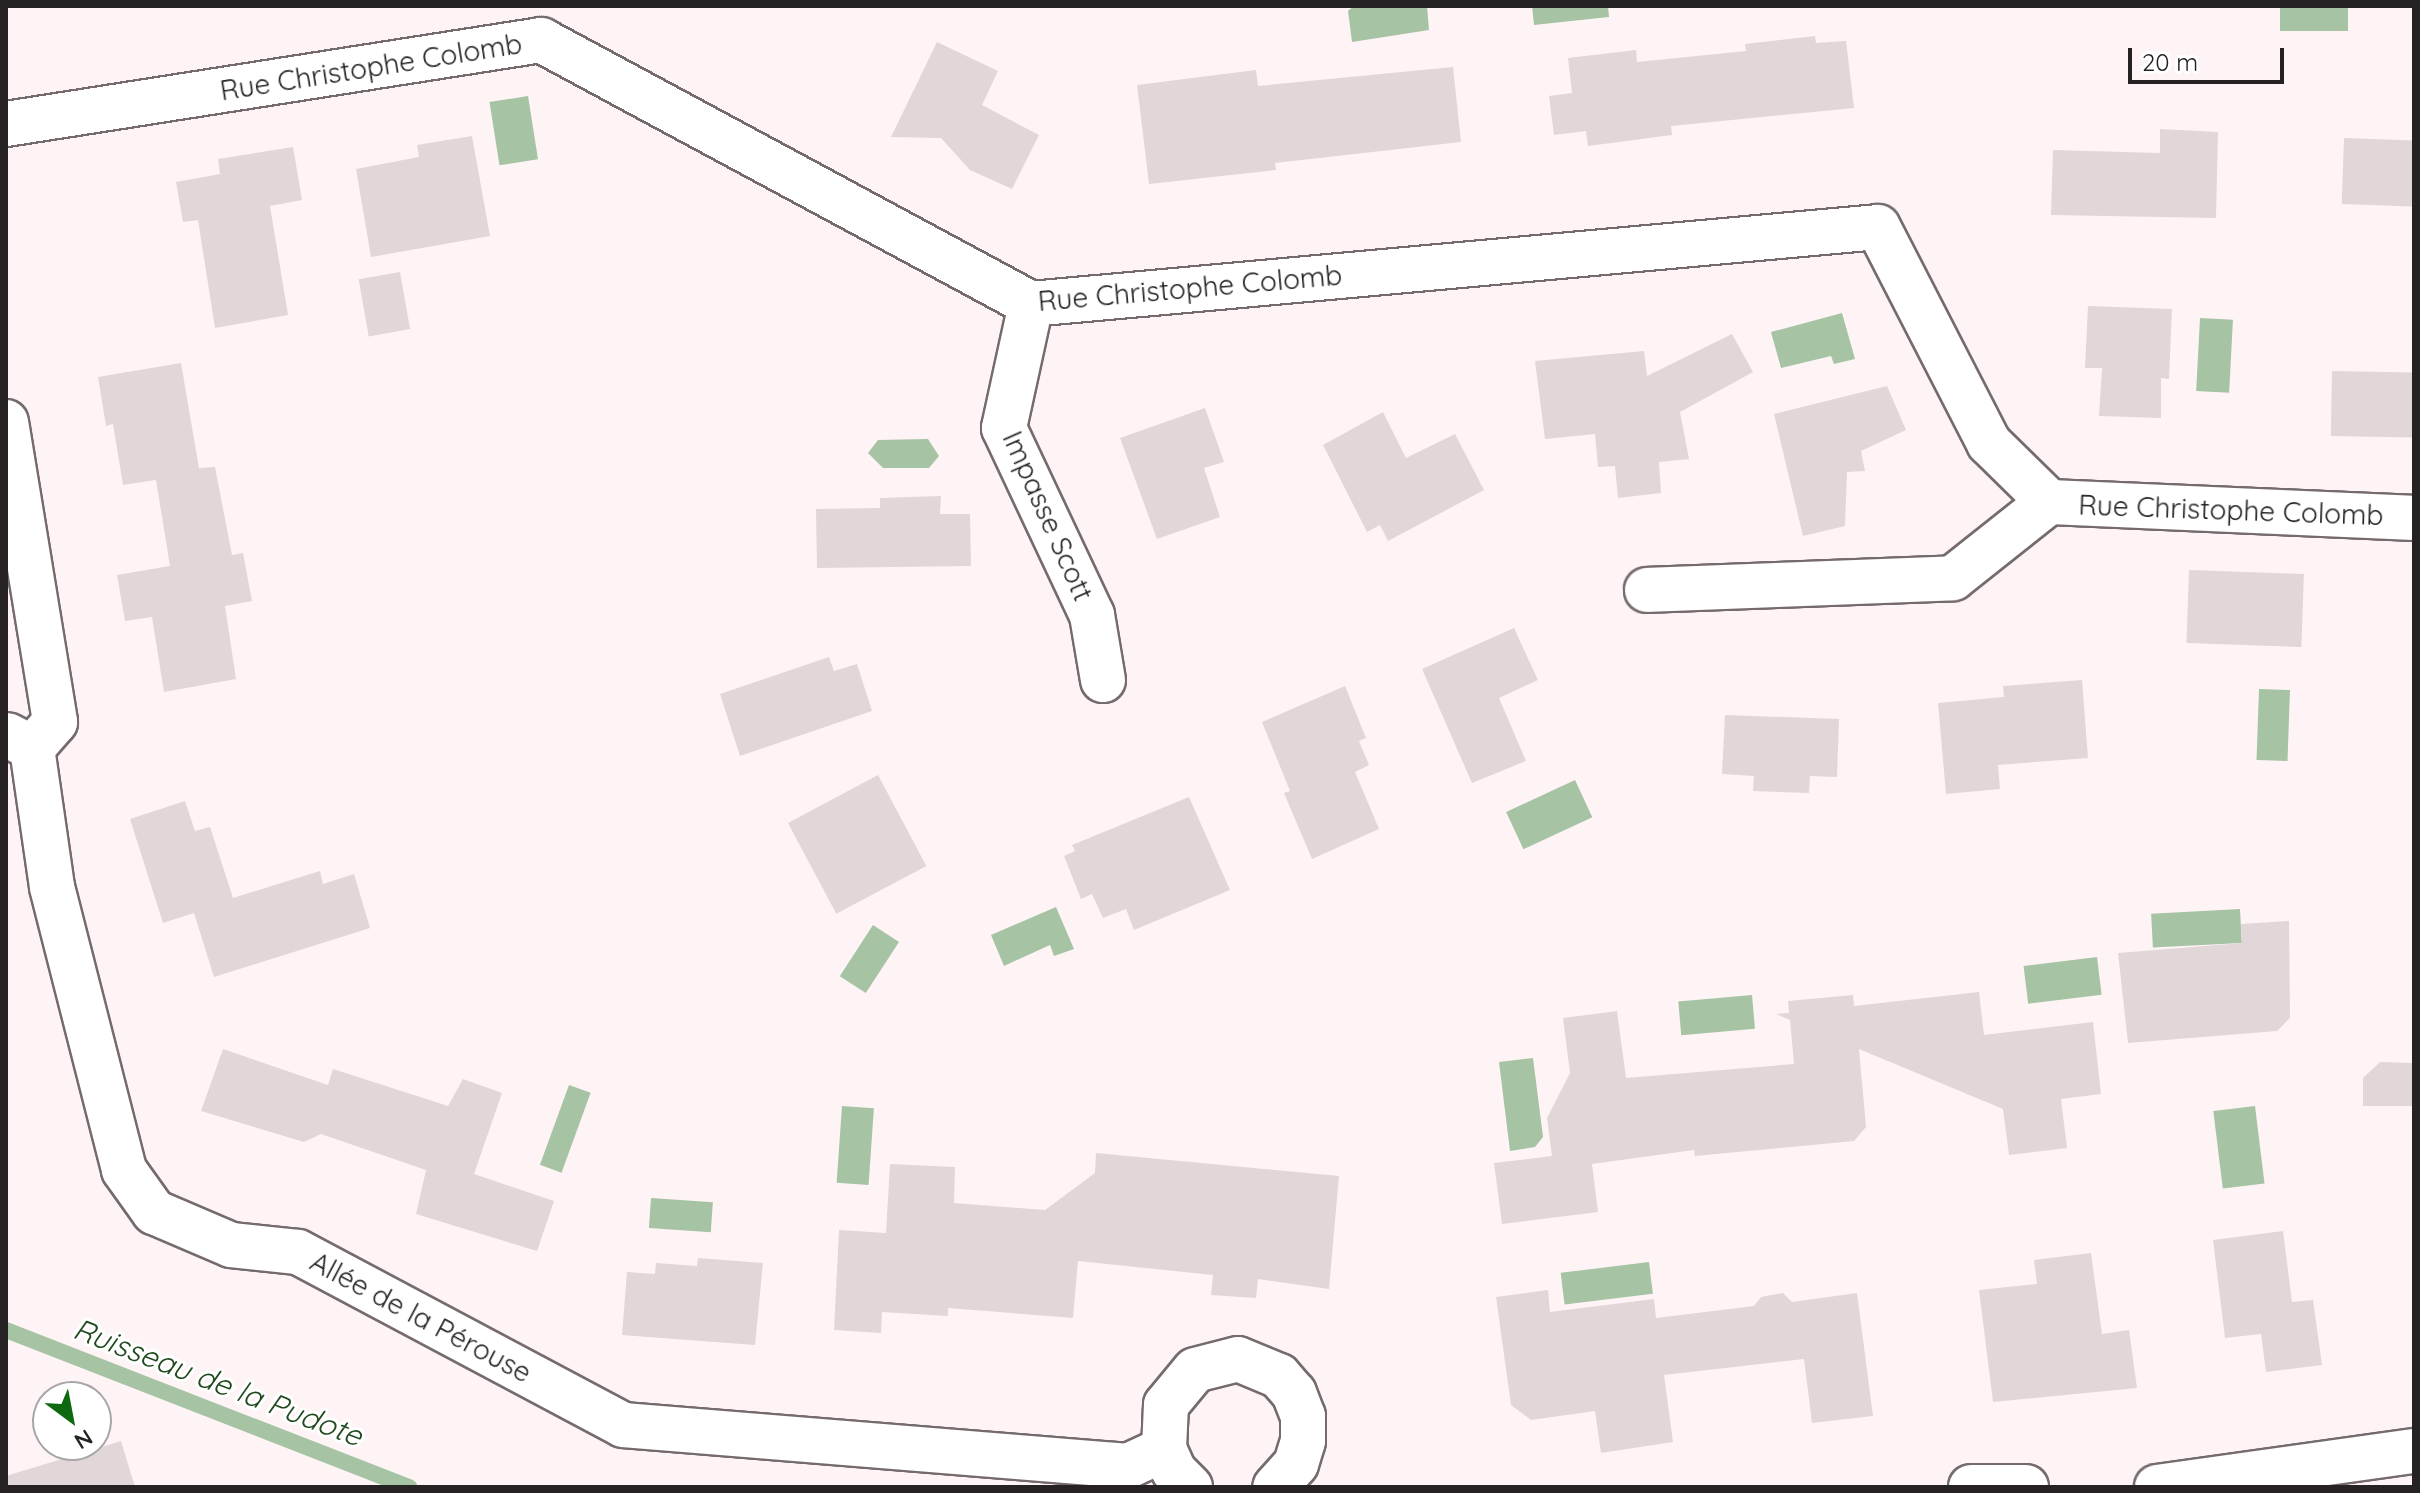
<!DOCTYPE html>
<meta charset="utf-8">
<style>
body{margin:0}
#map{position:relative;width:2420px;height:1493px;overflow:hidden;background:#fef4f6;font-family:Quicksand,sans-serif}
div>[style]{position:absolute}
.water>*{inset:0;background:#a6c3a3;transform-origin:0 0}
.stream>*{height:16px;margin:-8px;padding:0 8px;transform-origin:8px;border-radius:8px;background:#a6c3a3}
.building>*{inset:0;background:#e1d6d8;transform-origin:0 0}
.roads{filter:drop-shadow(2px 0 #756b6d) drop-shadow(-2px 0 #756b6d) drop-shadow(0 2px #756b6d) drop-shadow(0 -2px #756b6d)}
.minor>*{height:44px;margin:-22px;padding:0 22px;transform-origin:22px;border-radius:22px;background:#fff}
span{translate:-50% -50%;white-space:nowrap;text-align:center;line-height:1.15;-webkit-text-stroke:6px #fff;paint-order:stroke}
.street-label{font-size:28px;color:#262223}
.water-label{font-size:30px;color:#20491e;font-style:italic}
.frame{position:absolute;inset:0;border:8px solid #262223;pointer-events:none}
.north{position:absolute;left:32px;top:1381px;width:80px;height:80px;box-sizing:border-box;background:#fff;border:2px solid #a8a7a7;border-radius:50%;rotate:148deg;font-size:22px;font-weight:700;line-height:32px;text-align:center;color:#262223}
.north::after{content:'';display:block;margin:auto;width:28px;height:36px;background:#0e680f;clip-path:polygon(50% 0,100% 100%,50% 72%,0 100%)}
.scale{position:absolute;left:2128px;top:48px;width:156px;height:36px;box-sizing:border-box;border:4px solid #262223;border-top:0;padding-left:10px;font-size:24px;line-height:28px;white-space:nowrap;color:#262223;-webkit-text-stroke:6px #fff;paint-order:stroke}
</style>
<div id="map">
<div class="water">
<i style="clip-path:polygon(1354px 6px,1427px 6px,1429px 30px,1352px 42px,1348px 11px)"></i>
<i style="clip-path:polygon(1532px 6px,1608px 6px,1609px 17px,1534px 25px)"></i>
<i style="left:2280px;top:6px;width:68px;height:25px"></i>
<i style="left:528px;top:96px;width:64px;height:39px;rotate:81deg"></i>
<i style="clip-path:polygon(1842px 313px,1855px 359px,1834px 364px,1831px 356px,1781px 368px,1771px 332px)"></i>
<i style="left:2200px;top:318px;width:33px;height:73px;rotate:3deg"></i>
<i style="clip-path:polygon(928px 439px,939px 456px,929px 468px,883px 468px,868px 453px,878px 440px)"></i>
<i style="left:2259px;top:689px;width:31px;height:71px;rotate:2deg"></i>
<i style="left:1575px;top:780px;width:41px;height:76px;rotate:65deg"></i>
<i style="clip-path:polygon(1056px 907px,1074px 949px,1054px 956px,1050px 945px,1004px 966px,991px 935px)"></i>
<i style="left:2240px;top:909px;width:34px;height:89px;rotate:87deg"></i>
<i style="left:873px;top:925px;width:31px;height:61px;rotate:33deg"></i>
<i style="left:2097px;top:957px;width:38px;height:74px;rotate:83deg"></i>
<i style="left:1752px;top:995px;width:34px;height:74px;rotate:85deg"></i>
<i style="clip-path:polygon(1533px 1058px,1543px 1137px,1535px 1147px,1510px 1151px,1499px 1062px)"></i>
<i style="left:569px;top:1085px;width:23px;height:85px;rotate:20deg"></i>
<i style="left:842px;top:1106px;width:32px;height:77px;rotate:4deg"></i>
<i style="left:2255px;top:1106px;width:78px;height:42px;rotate:83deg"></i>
<i style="left:651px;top:1198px;width:62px;height:30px;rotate:4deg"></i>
<i style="left:1649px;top:1262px;width:32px;height:89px;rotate:83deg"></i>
</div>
<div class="stream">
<i style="left:6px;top:1330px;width:433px;rotate:21.3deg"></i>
</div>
<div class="building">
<i style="clip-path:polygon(1815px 36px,1816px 43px,1846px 41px,1854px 108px,1671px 126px,1672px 135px,1588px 146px,1586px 131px,1554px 135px,1549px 96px,1572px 93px,1568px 58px,1636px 50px,1637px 62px,1746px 51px,1745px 44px)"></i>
<i style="clip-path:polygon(937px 42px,998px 71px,982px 105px,1039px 135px,1012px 189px,970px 170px,941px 138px,891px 137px)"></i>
<i style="clip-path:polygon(1453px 67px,1461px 142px,1275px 163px,1276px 170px,1149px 184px,1137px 85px,1256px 70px,1258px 86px)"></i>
<i style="clip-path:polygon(2160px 129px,2218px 132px,2216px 218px,2051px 215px,2053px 150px,2160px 153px)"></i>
<i style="clip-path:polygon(472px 136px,490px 236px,371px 257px,356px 169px,419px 157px,417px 145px)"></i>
<i style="left:2344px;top:138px;width:70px;height:66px;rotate:2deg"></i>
<i style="clip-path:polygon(293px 147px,302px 200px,270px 206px,288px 315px,215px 328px,198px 220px,183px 222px,176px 182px,220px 174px,218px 159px)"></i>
<i style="left:400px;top:272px;width:58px;height:42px;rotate:80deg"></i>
<i style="clip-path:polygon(2088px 306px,2172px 309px,2169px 379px,2161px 378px,2161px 418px,2099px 416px,2102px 368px,2085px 368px)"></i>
<i style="clip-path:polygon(1732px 334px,1753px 372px,1680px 412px,1689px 459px,1659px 462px,1661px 493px,1618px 498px,1615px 466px,1598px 467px,1595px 434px,1545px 439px,1535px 361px,1644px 351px,1647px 376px)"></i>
<i style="clip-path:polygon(181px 363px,199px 468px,215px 467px,232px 555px,243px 553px,252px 601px,225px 606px,236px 679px,164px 692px,152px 617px,125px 621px,117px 575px,170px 566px,156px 480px,123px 485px,113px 424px,106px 426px,98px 377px)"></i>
<i style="left:2332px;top:371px;width:82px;height:65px;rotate:1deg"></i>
<i style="clip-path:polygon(1887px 386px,1906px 430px,1861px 451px,1865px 471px,1847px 472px,1845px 526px,1803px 536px,1774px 414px)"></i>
<i style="clip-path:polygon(1205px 408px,1224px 462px,1204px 468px,1220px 517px,1157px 539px,1120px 438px)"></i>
<i style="clip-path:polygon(1383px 412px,1406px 458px,1455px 434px,1484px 490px,1388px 541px,1380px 525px,1367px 532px,1323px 445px)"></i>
<i style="clip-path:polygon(941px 496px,940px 514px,970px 514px,971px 566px,817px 568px,816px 509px,880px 508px,880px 498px)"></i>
<i style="left:2189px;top:570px;width:115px;height:73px;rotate:2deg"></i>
<i style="clip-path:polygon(1514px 628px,1538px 680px,1499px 698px,1526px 761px,1472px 783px,1422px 669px)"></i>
<i style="clip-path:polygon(829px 657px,834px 671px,857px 664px,872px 711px,740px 756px,720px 694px)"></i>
<i style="clip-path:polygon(2082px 680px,2088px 758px,1998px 765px,2000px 789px,1946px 794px,1938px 703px,2004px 697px,2003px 686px)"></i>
<i style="clip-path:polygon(1345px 686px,1366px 738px,1359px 741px,1369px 765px,1355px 772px,1379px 829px,1312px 859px,1284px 793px,1290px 791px,1262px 722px)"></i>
<i style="clip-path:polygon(1725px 715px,1839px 719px,1837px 777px,1810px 776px,1809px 793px,1753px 791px,1754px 776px,1722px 774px)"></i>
<i style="left:878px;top:775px;width:103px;height:102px;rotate:62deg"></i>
<i style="clip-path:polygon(1189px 797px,1230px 890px,1134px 930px,1126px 909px,1103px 918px,1092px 894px,1081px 899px,1064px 856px,1075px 851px,1072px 845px)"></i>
<i style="clip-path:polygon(185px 801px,195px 831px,210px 827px,233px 898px,320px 871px,323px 884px,354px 874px,370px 928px,214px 977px,194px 913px,163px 923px,130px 819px)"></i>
<i style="clip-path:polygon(2289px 921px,2290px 1018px,2277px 1031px,2128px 1043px,2118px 953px,2242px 943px,2241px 924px)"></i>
<i style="clip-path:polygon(1979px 992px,1984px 1035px,2093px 1022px,2101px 1094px,2061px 1099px,2067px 1148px,2009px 1155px,2003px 1109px,1859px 1049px,1866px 1127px,1854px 1141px,1695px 1156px,1694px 1150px,1592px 1164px,1598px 1212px,1502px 1224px,1494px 1163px,1552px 1156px,1547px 1118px,1570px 1073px,1563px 1018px,1617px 1011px,1626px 1078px,1794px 1064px,1790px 1020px,1776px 1014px,1789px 1013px,1788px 1001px,1853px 995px,1854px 1006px)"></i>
<i style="clip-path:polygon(223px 1049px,328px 1085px,333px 1069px,448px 1106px,463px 1079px,502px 1093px,474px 1174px,554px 1201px,537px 1251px,416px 1214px,426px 1170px,321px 1134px,304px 1142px,201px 1111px)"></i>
<i style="clip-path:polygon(2380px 1062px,2414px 1063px,2414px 1106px,2363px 1106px,2363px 1078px)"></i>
<i style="clip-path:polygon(1096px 1153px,1339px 1176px,1329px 1289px,1258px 1279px,1256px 1298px,1211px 1295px,1213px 1275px,1078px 1261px,1073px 1318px,948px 1308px,948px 1316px,882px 1312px,881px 1333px,834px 1330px,839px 1230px,886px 1233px,890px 1164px,955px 1167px,954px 1203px,1045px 1210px,1095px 1173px)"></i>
<i style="clip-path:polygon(2283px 1231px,2292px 1302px,2313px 1300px,2322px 1365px,2266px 1372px,2261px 1334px,2225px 1338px,2213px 1240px)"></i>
<i style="clip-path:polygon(2091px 1253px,2102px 1334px,2129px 1330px,2137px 1388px,1993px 1402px,1979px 1290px,2037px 1284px,2034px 1260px)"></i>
<i style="clip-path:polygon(698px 1258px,763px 1263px,755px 1345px,622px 1335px,627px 1272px,655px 1274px,656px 1263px,697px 1266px)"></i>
<i style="clip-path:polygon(1548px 1290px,1550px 1312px,1654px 1299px,1656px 1318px,1754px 1306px,1761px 1297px,1783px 1293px,1792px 1302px,1857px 1293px,1873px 1416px,1812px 1423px,1804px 1359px,1664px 1375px,1673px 1442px,1601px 1453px,1595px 1411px,1531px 1420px,1511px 1405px,1496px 1297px)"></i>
<i style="clip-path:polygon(121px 1441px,135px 1487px,6px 1487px,6px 1476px)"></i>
</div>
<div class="roads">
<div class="minor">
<i style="left:6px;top:124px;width:542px;rotate:-8.92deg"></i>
<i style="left:541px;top:40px;width:557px;rotate:28.31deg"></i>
<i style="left:1031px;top:304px;width:850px;rotate:-5.19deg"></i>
<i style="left:1878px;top:227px;width:243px;rotate:62.8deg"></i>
<i style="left:1989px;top:443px;width:84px;rotate:44.5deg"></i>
<i style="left:2049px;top:502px;width:365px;rotate:2.5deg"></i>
<i style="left:1031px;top:304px;width:127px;rotate:102.3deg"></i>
<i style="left:1004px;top:428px;width:207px;rotate:64.8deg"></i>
<i style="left:1092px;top:615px;width:66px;rotate:80.4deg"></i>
<i style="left:6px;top:422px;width:304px;rotate:80.7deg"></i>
<i style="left:55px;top:722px;width:35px;rotate:131deg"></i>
<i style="left:32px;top:748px;width:27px;rotate:-152deg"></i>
<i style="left:1647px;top:590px;width:306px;rotate:-2.2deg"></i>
<i style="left:1953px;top:578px;width:122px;rotate:-38.4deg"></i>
<i style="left:32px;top:748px;width:140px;rotate:81.8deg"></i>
<i style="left:52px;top:887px;width:292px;rotate:75.7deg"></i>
<i style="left:124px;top:1170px;width:52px;rotate:54.5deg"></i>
<i style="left:154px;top:1212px;width:84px;rotate:23.2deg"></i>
<i style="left:231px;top:1245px;width:67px;rotate:6deg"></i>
<i style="left:298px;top:1252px;width:368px;rotate:28deg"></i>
<i style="left:623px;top:1425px;width:507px;rotate:4.64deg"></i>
<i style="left:1128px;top:1466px;width:40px;rotate:-25deg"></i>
<i style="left:1190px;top:1487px;width:23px;rotate:-135deg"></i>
<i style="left:1174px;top:1471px;width:24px;rotate:-114deg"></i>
<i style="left:1164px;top:1449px;width:44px;rotate:-87.4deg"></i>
<i style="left:1166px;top:1405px;width:45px;rotate:-50.4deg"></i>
<i style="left:1195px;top:1370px;width:44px;rotate:-14.3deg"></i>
<i style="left:1238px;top:1359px;width:44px;rotate:22.5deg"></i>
<i style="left:1279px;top:1376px;width:23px;rotate:49deg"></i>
<i style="left:1294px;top:1393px;width:25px;rotate:69deg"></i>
<i style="left:1303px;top:1416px;width:25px;rotate:90deg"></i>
<i style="left:1303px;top:1441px;width:24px;rotate:107deg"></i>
<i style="left:1296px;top:1464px;width:31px;rotate:132deg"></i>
<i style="left:1971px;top:1487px;width:55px"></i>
<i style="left:2157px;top:1487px;width:260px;rotate:-8deg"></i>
</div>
</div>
<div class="street-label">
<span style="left:371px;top:67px;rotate:-9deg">Rue Christophe Colomb</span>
<span style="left:1190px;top:288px;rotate:-5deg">Rue Christophe Colomb</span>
<span style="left:2231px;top:510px;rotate:2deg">Rue Christophe Colomb</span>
<span style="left:1048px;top:516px;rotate:66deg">Impasse Scott</span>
<span style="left:421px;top:1317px;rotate:28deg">Allée de la Pérouse</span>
</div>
<div class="water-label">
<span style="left:218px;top:1382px;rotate:21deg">Ruisseau de la Pudote</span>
</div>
<div class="frame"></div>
<div class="north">N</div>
<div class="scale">20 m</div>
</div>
